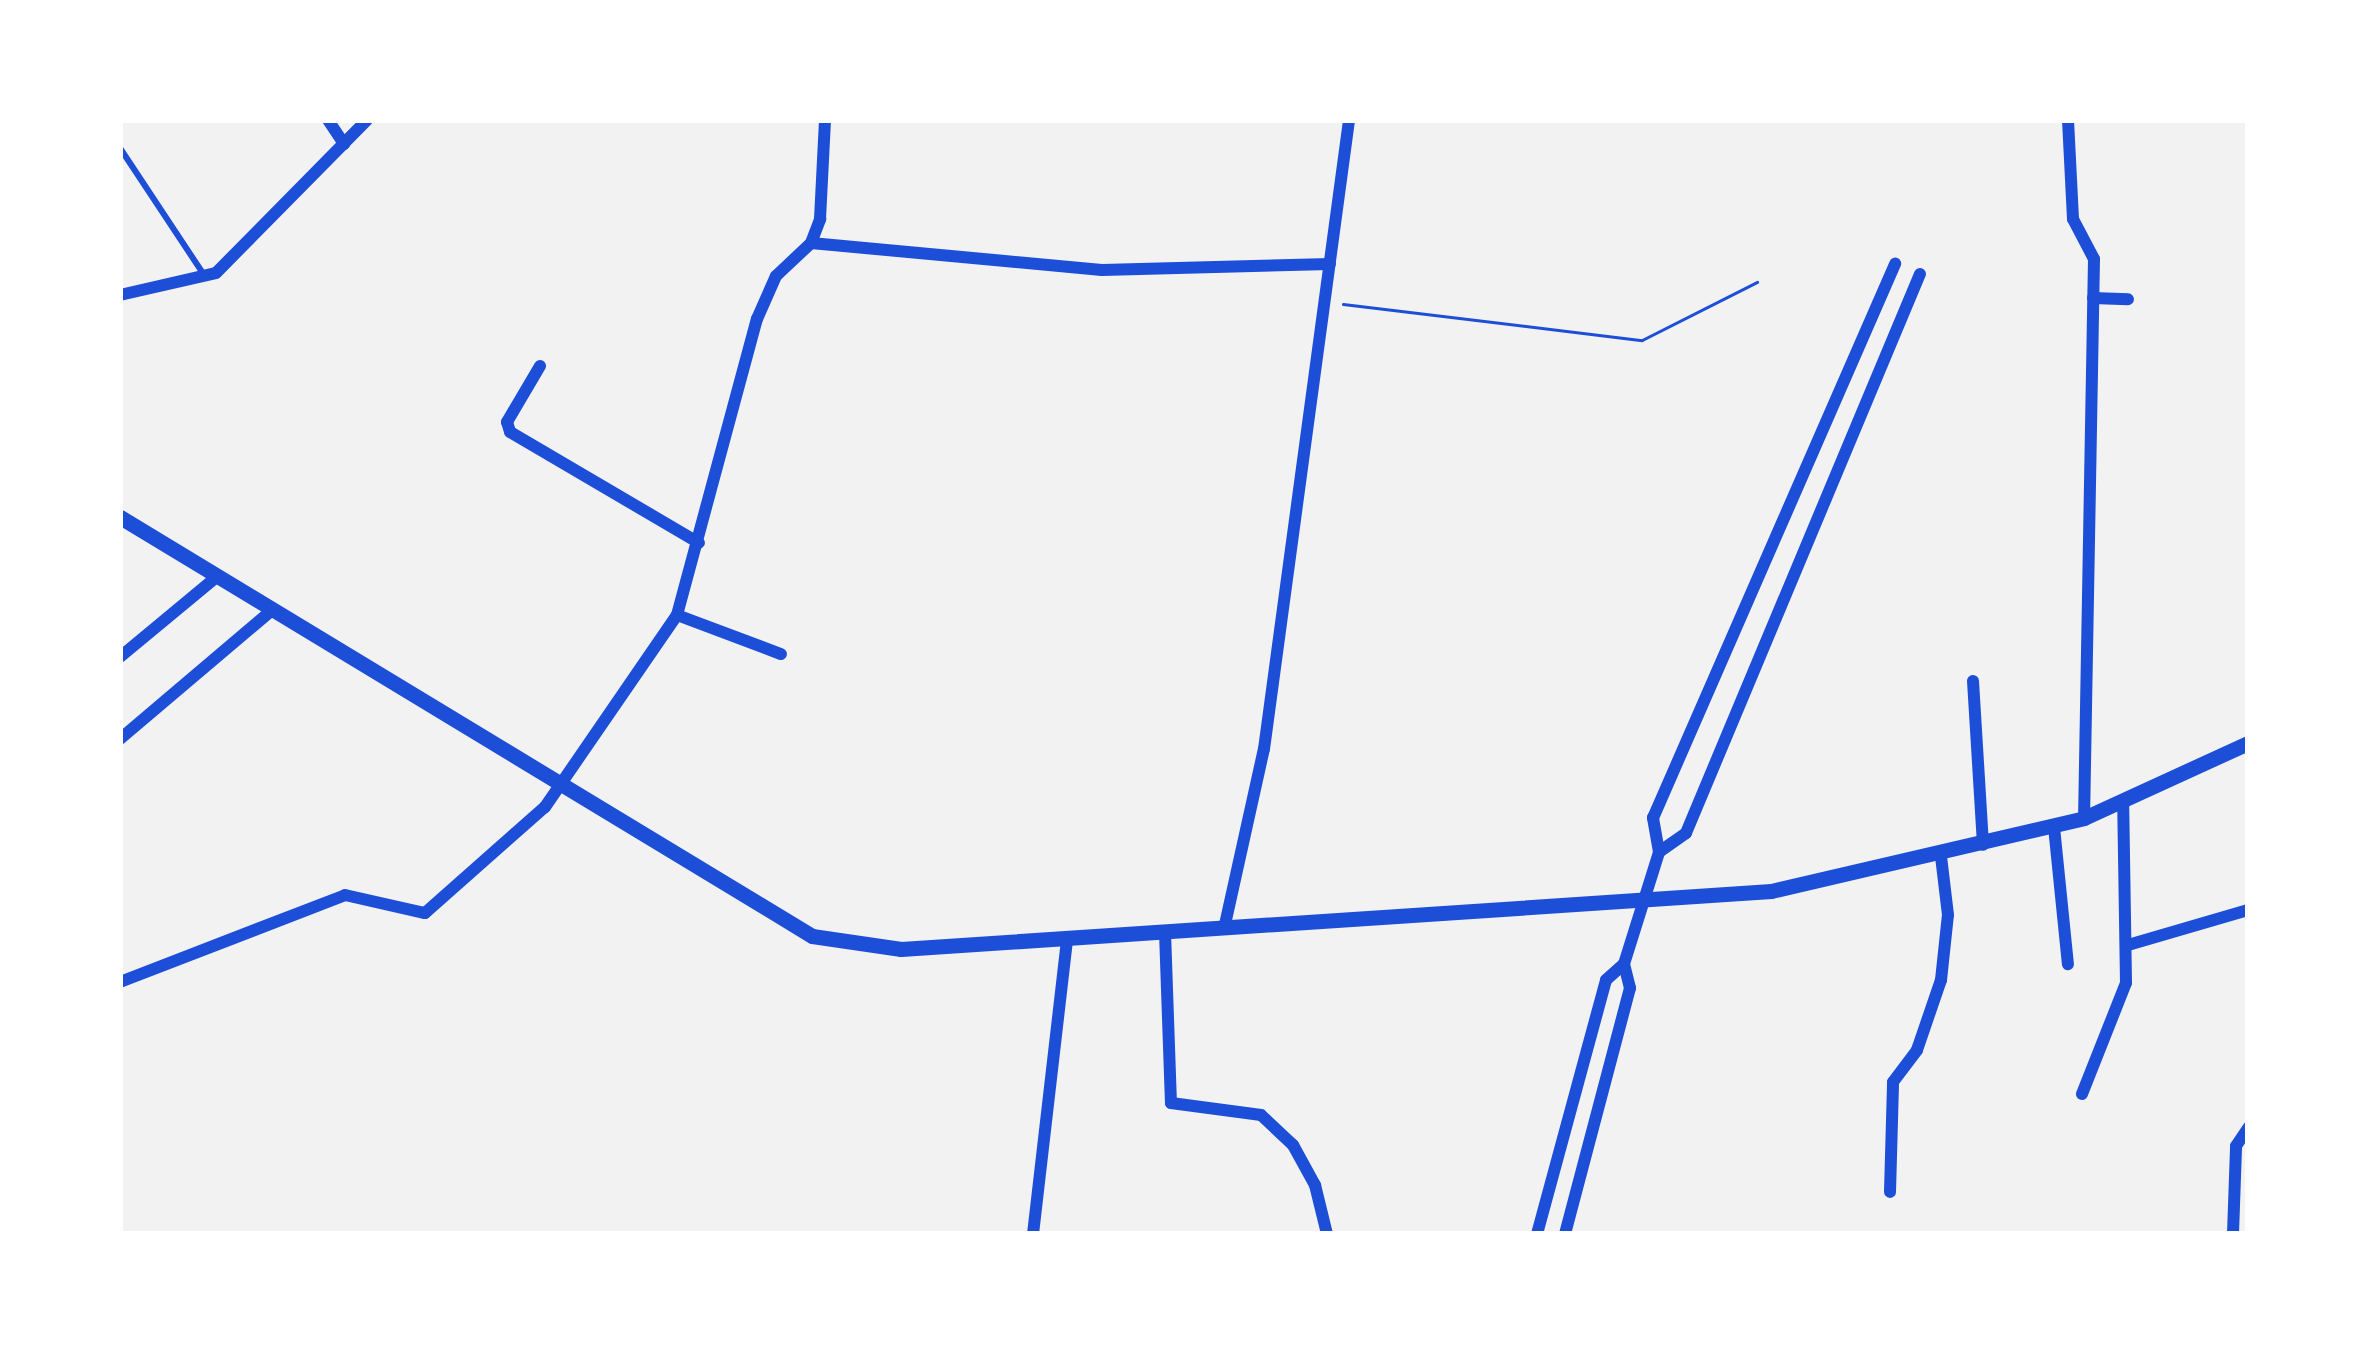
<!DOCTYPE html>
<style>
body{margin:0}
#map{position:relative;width:2368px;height:1354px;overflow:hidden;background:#f2f2f2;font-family:Rubik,sans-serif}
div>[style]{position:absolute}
.path>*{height:3px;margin:-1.5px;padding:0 1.5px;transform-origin:1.5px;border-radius:1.5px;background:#1d4ed8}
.service>*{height:6px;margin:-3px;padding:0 3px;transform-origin:3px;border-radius:3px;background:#1d4ed8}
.minor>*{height:12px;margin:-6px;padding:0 6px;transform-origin:6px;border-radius:6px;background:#1d4ed8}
.tertiary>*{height:15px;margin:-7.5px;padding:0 7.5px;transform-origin:7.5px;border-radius:7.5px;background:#1d4ed8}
span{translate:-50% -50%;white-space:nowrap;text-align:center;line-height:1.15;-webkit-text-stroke:9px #fff;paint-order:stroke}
.frame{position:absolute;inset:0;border:123px solid #fff;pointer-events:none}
</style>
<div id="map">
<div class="path">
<i style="left:1343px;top:304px;width:301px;rotate:6.9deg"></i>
<i style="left:1642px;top:340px;width:129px;rotate:-26.8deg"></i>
</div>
<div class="service">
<i style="left:120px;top:148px;width:152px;rotate:56.5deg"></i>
</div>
<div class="minor">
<i style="left:328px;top:120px;width:29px;rotate:56deg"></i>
<i style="left:2068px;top:120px;width:99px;rotate:87.1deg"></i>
<i style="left:2073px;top:219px;width:45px;rotate:62.3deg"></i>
<i style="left:2094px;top:259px;width:559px;rotate:91.02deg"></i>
<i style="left:811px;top:243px;width:292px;rotate:5.3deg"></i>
<i style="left:1102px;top:270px;width:228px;rotate:-1.5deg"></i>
<i style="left:120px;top:295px;width:98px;rotate:-12.9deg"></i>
<i style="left:216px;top:273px;width:215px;rotate:-45.4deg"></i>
<i style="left:2093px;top:298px;width:35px;rotate:2deg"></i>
<i style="left:540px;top:366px;width:65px;rotate:120.5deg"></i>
<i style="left:507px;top:422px;width:10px;rotate:73deg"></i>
<i style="left:510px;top:432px;width:219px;rotate:30.4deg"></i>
<i style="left:677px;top:615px;width:111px;rotate:20.6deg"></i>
<i style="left:120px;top:657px;width:124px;rotate:-39.7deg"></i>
<i style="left:1973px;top:681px;width:164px;rotate:86.5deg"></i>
<i style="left:120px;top:739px;width:197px;rotate:-40.3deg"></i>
<i style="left:2054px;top:827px;width:138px;rotate:84.2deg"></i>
<i style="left:1659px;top:852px;width:33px;rotate:-35deg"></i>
<i style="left:1686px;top:833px;width:606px;rotate:-67.29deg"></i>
<i style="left:1224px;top:929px;width:184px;rotate:-77.5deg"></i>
<i style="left:1264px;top:749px;width:635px;rotate:-82.3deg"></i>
<i style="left:1165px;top:932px;width:171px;rotate:88deg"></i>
<i style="left:1171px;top:1103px;width:91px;rotate:7.6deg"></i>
<i style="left:1261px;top:1115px;width:44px;rotate:43.2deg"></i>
<i style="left:1293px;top:1145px;width:46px;rotate:61.2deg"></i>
<i style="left:1315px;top:1185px;width:50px;rotate:76.2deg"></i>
<i style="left:2128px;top:945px;width:125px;rotate:-16.3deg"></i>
<i style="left:1624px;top:964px;width:117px;rotate:-72.6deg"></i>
<i style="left:1659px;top:852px;width:35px;rotate:-100deg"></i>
<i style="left:1653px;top:818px;width:605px;rotate:-66.4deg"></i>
<i style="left:120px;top:982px;width:241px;rotate:-21.1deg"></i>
<i style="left:345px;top:895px;width:82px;rotate:12.7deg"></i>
<i style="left:425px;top:913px;width:160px;rotate:-41.5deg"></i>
<i style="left:545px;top:807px;width:233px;rotate:-55.5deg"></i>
<i style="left:677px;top:615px;width:307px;rotate:-74.9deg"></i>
<i style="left:757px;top:319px;width:47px;rotate:-66.2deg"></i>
<i style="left:776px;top:276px;width:48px;rotate:-43.3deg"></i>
<i style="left:811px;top:243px;width:26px;rotate:-69deg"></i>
<i style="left:820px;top:219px;width:99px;rotate:-87.1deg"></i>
<i style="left:2082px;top:1094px;width:119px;rotate:-68.4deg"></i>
<i style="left:2126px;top:983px;width:182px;rotate:-90.9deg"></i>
<i style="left:1890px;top:1192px;width:110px;rotate:-88.4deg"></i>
<i style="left:1893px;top:1082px;width:40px;rotate:-53deg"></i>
<i style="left:1917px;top:1050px;width:74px;rotate:-71.1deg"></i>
<i style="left:1941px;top:980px;width:65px;rotate:-83.9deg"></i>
<i style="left:1948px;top:915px;width:59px;rotate:-96.8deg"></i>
<i style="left:1033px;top:1234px;width:298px;rotate:-83.4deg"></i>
<i style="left:1537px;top:1234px;width:263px;rotate:-74.8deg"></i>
<i style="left:1606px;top:980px;width:24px;rotate:-42deg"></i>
<i style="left:1624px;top:964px;width:25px;rotate:76deg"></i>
<i style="left:1630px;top:988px;width:254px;rotate:104.8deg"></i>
<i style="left:2233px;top:1234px;width:88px;rotate:-88deg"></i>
<i style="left:2236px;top:1146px;width:22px;rotate:-56deg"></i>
</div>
<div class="tertiary">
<i style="left:120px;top:517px;width:809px;rotate:31.19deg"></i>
<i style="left:812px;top:936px;width:90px;rotate:8.3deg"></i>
<i style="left:901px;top:949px;width:872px;rotate:-3.81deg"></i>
<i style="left:1771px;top:891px;width:321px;rotate:-13.1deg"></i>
<i style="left:2084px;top:818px;width:180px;rotate:-24.6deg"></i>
</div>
<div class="frame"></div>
</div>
